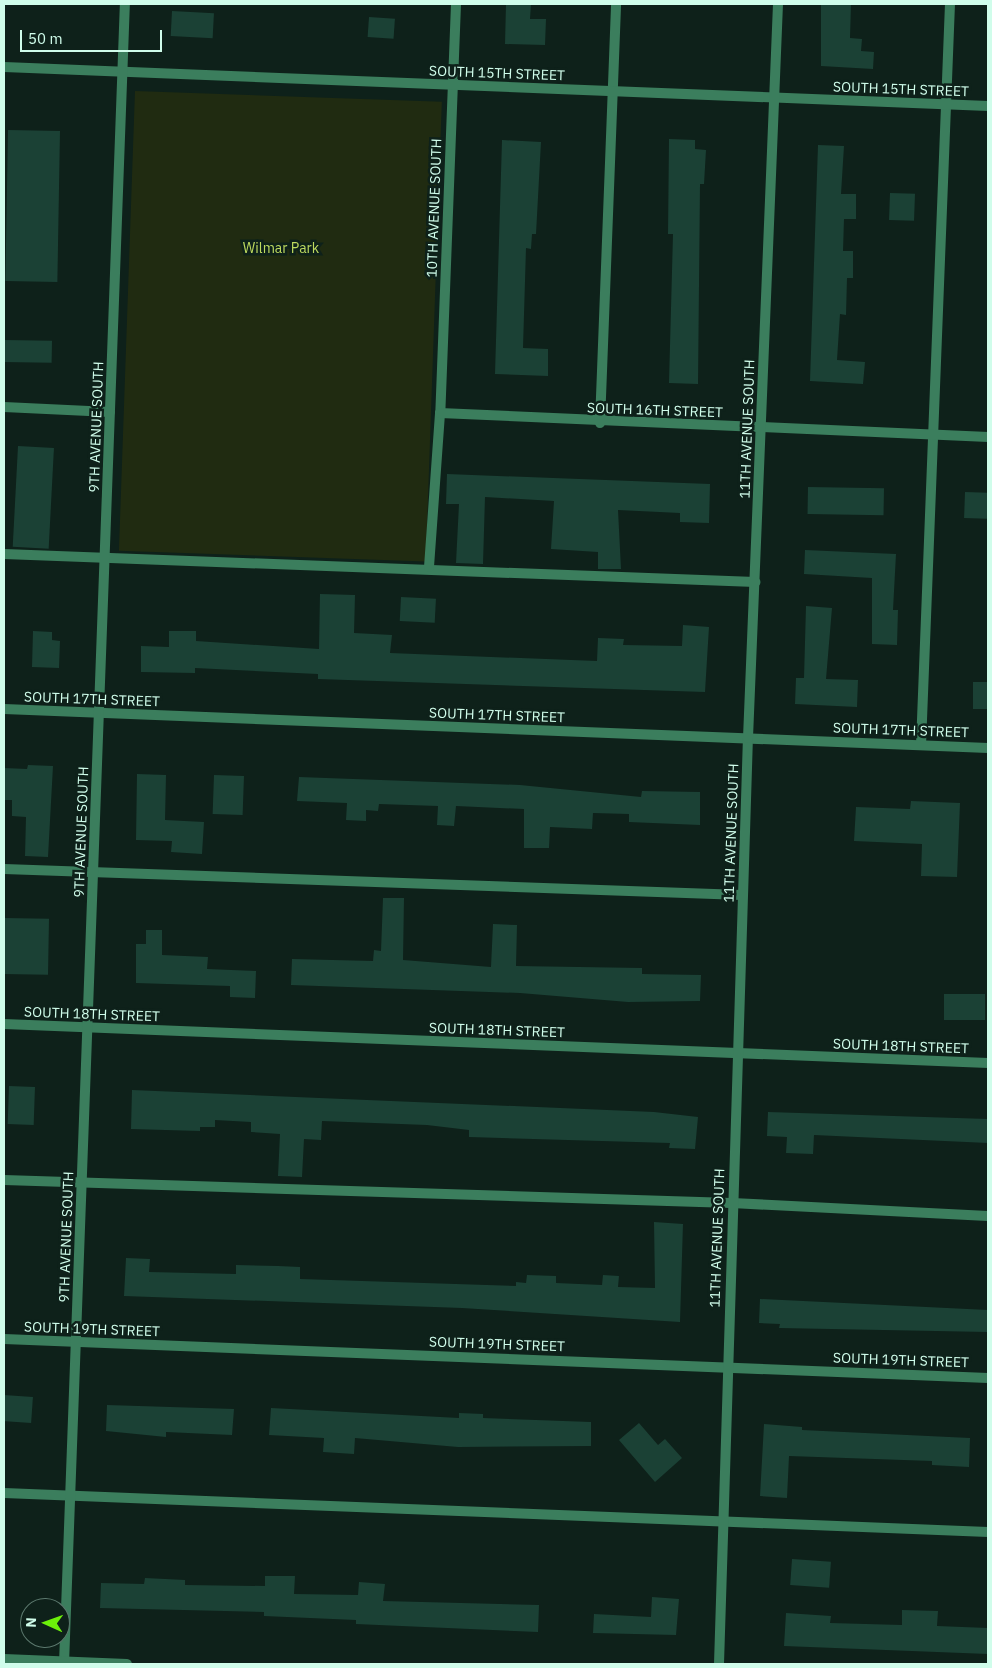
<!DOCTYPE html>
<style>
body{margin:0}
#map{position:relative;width:992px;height:1668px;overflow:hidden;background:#0e211a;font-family:"IBM Plex Sans",sans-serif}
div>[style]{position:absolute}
.green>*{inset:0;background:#202b11;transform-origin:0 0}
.building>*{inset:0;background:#1b4135;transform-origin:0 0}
.service>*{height:10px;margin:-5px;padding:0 5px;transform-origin:5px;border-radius:5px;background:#3b7e5d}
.minor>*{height:10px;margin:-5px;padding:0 5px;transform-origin:5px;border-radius:5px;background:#3b7e5d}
.tertiary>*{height:10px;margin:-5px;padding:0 5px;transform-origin:5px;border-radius:5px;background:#3b7e5d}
span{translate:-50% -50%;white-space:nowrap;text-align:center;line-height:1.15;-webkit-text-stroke:5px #0e211a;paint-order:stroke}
.street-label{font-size:14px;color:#d0fdeb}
.park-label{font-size:14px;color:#beda5f}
.frame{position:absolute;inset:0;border:5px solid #d0fdeb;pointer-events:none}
.north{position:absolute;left:20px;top:1598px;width:50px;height:50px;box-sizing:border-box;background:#0e211a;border:1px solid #5c796e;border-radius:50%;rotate:272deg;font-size:14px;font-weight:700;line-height:20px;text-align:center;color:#d0fdeb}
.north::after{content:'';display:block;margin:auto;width:18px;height:22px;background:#6cf00a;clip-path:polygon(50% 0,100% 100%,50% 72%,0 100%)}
.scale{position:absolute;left:20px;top:30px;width:142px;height:22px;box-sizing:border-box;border:2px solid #d0fdeb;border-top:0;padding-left:6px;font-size:15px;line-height:18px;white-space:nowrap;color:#d0fdeb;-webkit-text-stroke:4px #0e211a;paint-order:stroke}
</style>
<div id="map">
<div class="green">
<i style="left:135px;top:91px;width:307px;height:460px;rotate:2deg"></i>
</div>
<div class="building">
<i style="clip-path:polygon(506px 4px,531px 4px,530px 19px,546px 19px,545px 45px,505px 44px)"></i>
<i style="clip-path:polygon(821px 4px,851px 4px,850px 38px,862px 39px,861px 51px,874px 52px,873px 69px,821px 66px)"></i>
<i style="left:172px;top:11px;width:42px;height:25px;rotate:3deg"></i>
<i style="left:369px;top:17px;width:26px;height:20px;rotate:4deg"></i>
<i style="left:8px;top:130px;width:52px;height:151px;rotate:1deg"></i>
<i style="clip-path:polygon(669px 139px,695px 140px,695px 149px,706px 150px,704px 184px,700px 184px,698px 384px,669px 383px,673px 234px,668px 234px)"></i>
<i style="clip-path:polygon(502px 140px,541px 142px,536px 234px,532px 234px,531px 249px,526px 248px,523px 348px,548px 349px,548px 376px,495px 374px)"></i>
<i style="clip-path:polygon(818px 145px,844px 146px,841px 194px,856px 194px,856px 219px,844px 219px,843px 251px,853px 251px,853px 278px,847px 278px,846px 315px,840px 314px,837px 360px,865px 362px,863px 384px,810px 381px)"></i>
<i style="left:890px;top:193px;width:25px;height:27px;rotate:2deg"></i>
<i style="left:4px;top:340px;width:48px;height:22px;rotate:1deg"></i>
<i style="left:18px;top:446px;width:36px;height:101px;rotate:3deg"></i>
<i style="clip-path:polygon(447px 474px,710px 484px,709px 523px,680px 522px,680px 513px,618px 510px,621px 569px,598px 569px,598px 552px,551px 549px,554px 501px,485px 497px,483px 564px,456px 563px,459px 504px,446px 504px)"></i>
<i style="left:808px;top:487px;width:76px;height:27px;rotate:1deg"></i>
<i style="left:965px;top:492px;width:23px;height:26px;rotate:2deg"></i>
<i style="clip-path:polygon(805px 550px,896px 554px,893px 610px,898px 610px,897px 645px,872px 644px,872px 578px,804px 574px)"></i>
<i style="clip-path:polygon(320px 594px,355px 595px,354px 633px,392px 635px,390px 653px,597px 661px,598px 638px,624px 639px,623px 645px,682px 646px,683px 625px,709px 627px,705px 692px,318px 679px,318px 674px,195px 668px,195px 673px,141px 672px,141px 646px,169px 647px,169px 631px,196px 631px,196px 641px,319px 649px)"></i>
<i style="left:401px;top:597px;width:35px;height:24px;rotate:3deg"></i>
<i style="clip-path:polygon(806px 606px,832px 608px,826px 679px,858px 680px,857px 707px,795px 704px,796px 678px,804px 678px)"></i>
<i style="clip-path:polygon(33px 631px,52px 632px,52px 640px,60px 641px,59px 668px,32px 667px)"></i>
<i style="left:973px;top:682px;width:15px;height:27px"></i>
<i style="clip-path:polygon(28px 765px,53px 766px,48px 857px,25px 856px,26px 817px,12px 816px,12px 800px,4px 800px,4px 768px,27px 769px)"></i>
<i style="clip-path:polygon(137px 774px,166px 775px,165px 820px,204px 822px,202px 854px,171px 852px,172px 841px,136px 840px)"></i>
<i style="left:214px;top:775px;width:30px;height:39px;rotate:2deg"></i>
<i style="clip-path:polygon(299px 777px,520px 785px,641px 797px,642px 791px,700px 792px,700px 825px,629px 822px,629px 814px,593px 813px,592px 829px,550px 827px,549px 848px,524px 848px,524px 809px,456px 806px,454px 826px,437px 825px,438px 806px,379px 804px,378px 811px,366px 810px,366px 821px,346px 820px,347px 803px,297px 801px)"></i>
<i style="clip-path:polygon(911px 801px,960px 803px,957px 877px,921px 876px,922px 844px,854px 841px,856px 807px,910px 809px)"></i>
<i style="clip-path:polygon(383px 898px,404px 898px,403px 960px,491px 967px,493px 924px,517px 925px,516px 966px,642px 968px,642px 974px,701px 975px,700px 1001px,628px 1002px,520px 993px,291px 985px,292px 959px,373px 961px,374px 950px,381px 951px)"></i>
<i style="left:4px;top:918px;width:45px;height:56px;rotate:1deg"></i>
<i style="clip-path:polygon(146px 930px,162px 930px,162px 955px,208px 957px,207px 969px,256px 971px,255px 998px,230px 997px,230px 986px,136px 983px,136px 944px,146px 944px)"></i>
<i style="left:944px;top:994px;width:41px;height:26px"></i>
<i style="left:9px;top:1086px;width:26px;height:38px;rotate:2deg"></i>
<i style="clip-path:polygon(132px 1090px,654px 1112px,698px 1117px,695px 1149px,669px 1148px,670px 1143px,469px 1137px,469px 1130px,427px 1125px,322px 1121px,321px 1140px,304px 1139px,302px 1177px,278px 1176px,280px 1134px,251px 1132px,251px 1122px,215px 1120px,215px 1127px,200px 1127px,200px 1131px,131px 1129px)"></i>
<i style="clip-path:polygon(768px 1112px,988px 1119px,988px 1143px,814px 1135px,813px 1154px,786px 1153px,787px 1137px,767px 1136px)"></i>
<i style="clip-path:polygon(654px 1222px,683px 1224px,680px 1322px,462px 1308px,124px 1296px,126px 1258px,150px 1259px,149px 1272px,236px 1274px,236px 1265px,278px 1266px,300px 1267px,300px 1279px,516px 1286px,516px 1282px,526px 1283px,527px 1275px,556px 1276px,556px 1283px,602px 1285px,603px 1275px,619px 1276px,618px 1287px,655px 1288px)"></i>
<i style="clip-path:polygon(760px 1299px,988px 1310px,988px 1332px,779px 1328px,780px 1324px,759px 1323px)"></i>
<i style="left:4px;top:1395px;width:29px;height:26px;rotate:4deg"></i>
<i style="clip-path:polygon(107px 1405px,234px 1409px,232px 1435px,166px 1432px,166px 1437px,106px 1431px)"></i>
<i style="clip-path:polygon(271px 1408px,459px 1418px,459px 1413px,483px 1414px,483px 1418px,591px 1422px,591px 1446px,458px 1447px,355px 1438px,354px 1454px,323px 1452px,324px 1438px,269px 1435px)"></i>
<i style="clip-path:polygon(639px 1423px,658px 1445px,665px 1439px,682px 1458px,655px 1482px,619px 1440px)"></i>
<i style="clip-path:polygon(764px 1424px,802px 1427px,802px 1430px,970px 1438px,969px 1467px,932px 1465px,932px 1461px,789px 1456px,787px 1498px,760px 1496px)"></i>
<i style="left:792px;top:1559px;width:39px;height:26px;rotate:4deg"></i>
<i style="clip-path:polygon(265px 1576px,295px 1576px,294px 1594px,358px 1595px,359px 1582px,385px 1584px,383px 1601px,539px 1605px,538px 1632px,356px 1624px,356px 1620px,264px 1616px,264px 1612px,100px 1608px,101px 1583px,144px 1584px,145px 1578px,185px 1580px,185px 1585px,265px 1586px)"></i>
<i style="clip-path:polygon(652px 1597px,679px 1599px,676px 1635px,593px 1633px,594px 1614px,651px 1617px)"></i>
<i style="clip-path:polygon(902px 1610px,938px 1611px,937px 1626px,988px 1628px,988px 1654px,784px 1646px,786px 1613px,831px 1616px,830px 1623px,902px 1625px)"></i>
</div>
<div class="service">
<i style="left:600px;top:423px;width:419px;rotate:-87.8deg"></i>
<i style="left:4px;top:554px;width:752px;rotate:2.14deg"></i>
<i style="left:429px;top:567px;width:154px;rotate:-85.9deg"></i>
<i style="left:921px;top:745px;width:742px;rotate:-87.76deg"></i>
<i style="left:4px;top:869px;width:739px;rotate:2.01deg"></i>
<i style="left:4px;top:1180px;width:728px;rotate:1.81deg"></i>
<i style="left:732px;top:1203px;width:256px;rotate:2.9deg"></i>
<i style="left:4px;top:1493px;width:985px;rotate:2.27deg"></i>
</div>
<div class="minor">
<i style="left:456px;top:4px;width:409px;rotate:92.2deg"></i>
<i style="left:440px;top:413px;width:549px;rotate:2.51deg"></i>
<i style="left:4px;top:67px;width:985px;rotate:2.27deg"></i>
<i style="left:4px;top:407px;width:106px;rotate:2.7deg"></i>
<i style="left:4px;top:709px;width:985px;rotate:2.27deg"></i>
<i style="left:4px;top:1024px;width:985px;rotate:2.27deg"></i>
<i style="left:4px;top:1339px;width:985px;rotate:2.27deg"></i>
<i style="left:64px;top:1664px;width:1661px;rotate:-87.9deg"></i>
</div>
<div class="tertiary">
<i style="left:4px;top:1659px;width:123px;rotate:2.3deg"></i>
<i style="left:719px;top:1664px;width:926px;rotate:-88.21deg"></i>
<i style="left:748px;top:738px;width:735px;rotate:-87.66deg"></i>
</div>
<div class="street-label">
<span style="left:497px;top:73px;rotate:2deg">SOUTH 15TH STREET</span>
<span style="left:901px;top:89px;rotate:2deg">SOUTH 15TH STREET</span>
<span style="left:434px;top:208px;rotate:-88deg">10TH AVENUE SOUTH</span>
<span style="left:655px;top:410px;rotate:2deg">SOUTH 16TH STREET</span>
<span style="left:96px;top:427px;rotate:-88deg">9TH AVENUE SOUTH</span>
<span style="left:747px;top:429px;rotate:-88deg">11TH AVENUE SOUTH</span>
<span style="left:92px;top:699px;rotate:2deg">SOUTH 17TH STREET</span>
<span style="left:497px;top:715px;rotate:2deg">SOUTH 17TH STREET</span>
<span style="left:901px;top:730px;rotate:2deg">SOUTH 17TH STREET</span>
<span style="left:81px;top:832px;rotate:-88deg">9TH AVENUE SOUTH</span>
<span style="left:731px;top:833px;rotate:-88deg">11TH AVENUE SOUTH</span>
<span style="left:92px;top:1014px;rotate:2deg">SOUTH 18TH STREET</span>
<span style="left:497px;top:1030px;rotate:2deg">SOUTH 18TH STREET</span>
<span style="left:901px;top:1046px;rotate:2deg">SOUTH 18TH STREET</span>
<span style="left:66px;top:1237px;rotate:-88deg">9TH AVENUE SOUTH</span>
<span style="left:717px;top:1238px;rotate:-88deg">11TH AVENUE SOUTH</span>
<span style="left:92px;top:1329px;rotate:2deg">SOUTH 19TH STREET</span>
<span style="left:497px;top:1344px;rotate:2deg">SOUTH 19TH STREET</span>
<span style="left:901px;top:1360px;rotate:2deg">SOUTH 19TH STREET</span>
</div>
<div class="park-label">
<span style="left:281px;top:248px">Wilmar Park</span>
</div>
<div class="frame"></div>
<div class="north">N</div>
<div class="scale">50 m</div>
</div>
